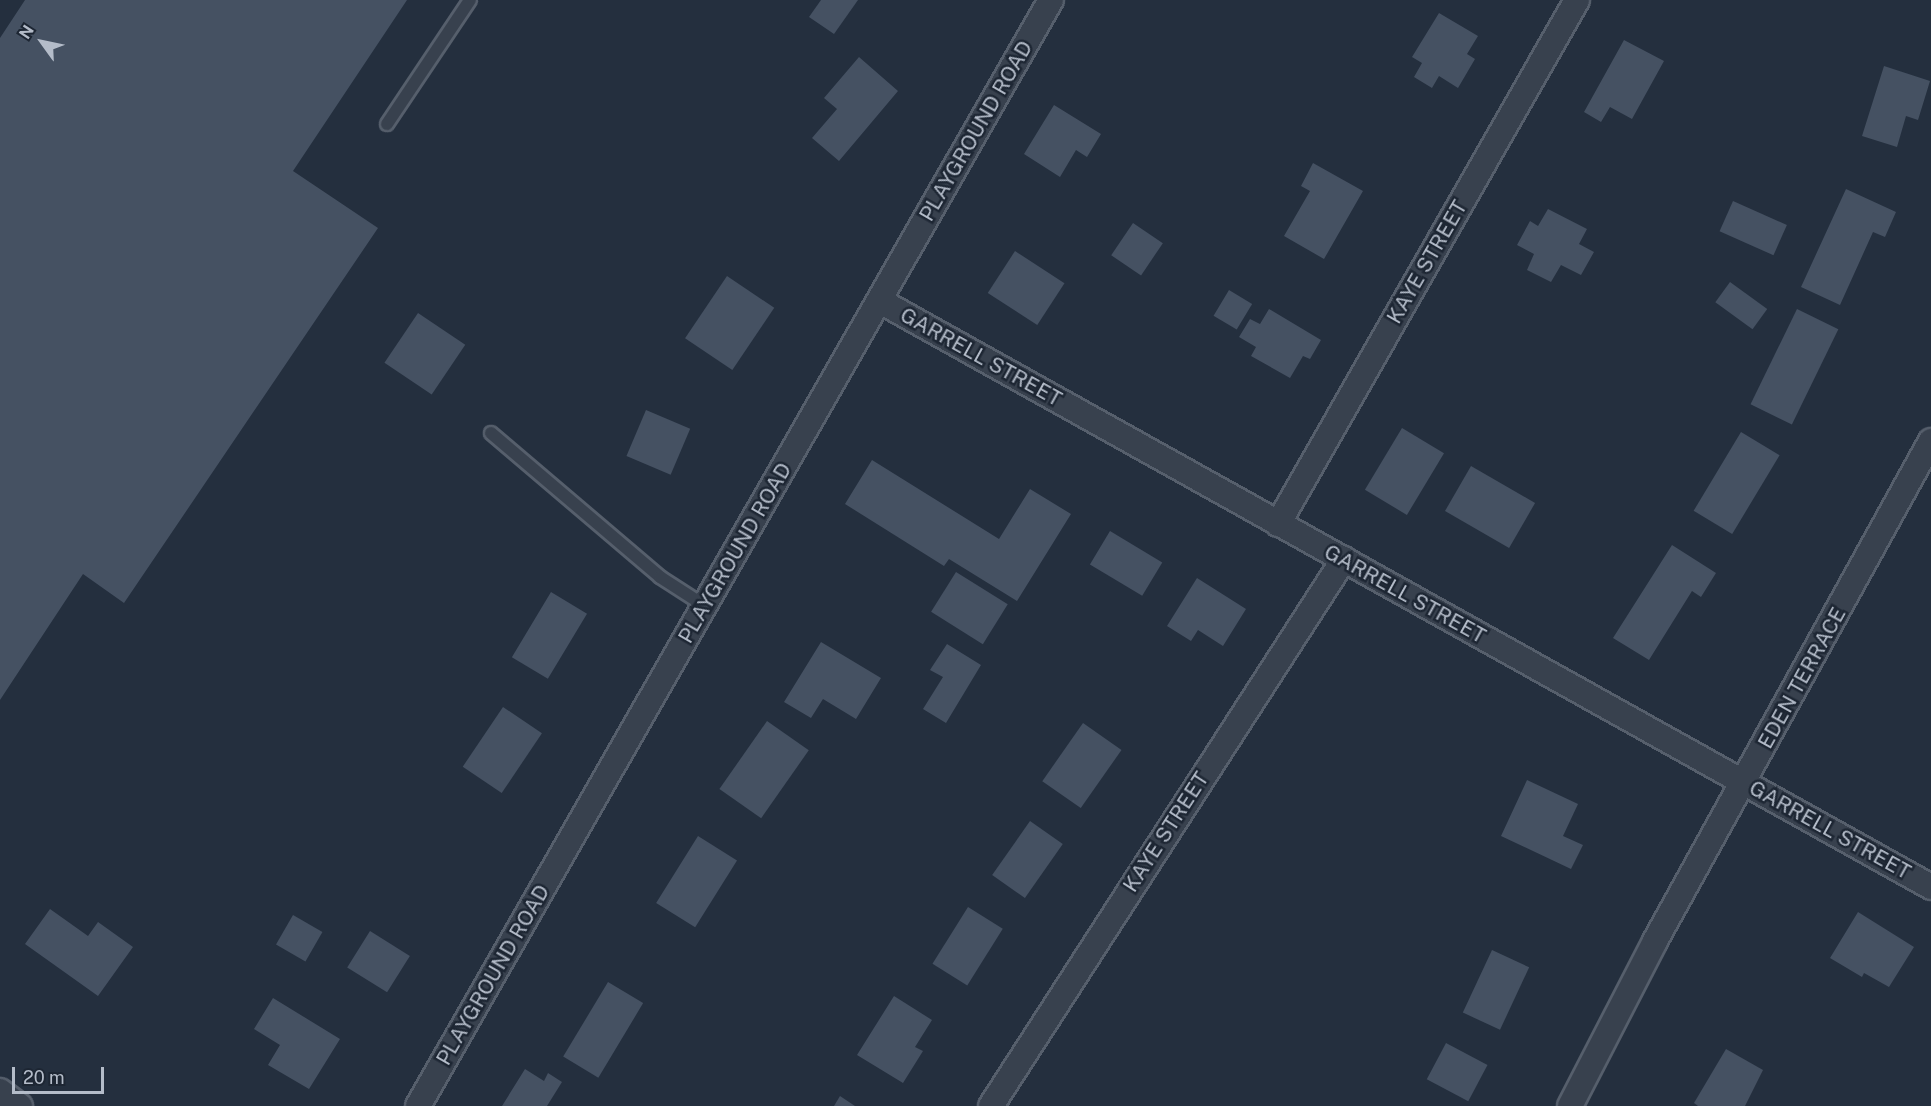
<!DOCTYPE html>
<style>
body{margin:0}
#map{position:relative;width:1931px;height:1106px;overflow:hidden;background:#242f3e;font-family:"Public Sans",sans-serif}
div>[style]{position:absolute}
.building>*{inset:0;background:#455162;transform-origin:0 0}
.roads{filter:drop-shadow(2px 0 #565f6c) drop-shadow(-2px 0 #565f6c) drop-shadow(0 2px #565f6c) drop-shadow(0 -2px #565f6c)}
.lane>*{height:12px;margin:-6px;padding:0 6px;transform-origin:6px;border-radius:6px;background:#38414e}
.street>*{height:24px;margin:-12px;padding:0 12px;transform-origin:12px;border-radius:12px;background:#38414e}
span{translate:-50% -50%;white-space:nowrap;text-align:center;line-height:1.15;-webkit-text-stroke:5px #1d2633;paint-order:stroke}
.street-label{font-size:21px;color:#b4bcc9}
.north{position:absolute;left:12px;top:12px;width:60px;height:60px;-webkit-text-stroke:4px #1d2633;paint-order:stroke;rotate:303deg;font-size:16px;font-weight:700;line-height:24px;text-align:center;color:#b4bcc9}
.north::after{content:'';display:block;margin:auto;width:21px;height:27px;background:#b4bcc9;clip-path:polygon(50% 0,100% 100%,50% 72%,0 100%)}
.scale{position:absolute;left:12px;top:1067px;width:92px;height:27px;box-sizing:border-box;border:3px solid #b4bcc9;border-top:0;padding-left:8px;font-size:18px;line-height:21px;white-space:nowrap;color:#b4bcc9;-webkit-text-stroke:4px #1d2633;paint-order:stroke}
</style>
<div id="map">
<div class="building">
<i style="clip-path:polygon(25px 0,407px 0,293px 171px,378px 228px,124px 603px,83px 574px,0 700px,0 38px)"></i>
<i style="clip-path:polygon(821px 0,858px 0,834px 34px,809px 17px)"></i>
<i style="clip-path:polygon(1439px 13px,1478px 36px,1467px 54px,1475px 59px,1458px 88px,1439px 76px,1432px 88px,1414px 77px,1422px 63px,1412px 57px)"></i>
<i style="clip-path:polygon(1624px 40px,1664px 61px,1632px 119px,1610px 107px,1601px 122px,1584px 112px)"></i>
<i style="clip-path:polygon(859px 57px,898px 91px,839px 161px,812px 138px,837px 109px,824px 98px)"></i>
<i style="clip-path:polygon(1884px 66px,1930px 81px,1918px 120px,1906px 116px,1897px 147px,1862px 136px)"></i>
<i style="clip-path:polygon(1054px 105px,1101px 134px,1087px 157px,1076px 150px,1060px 177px,1024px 154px)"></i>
<i style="clip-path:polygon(1313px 163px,1363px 191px,1324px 259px,1284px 236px,1310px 191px,1301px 186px)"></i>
<i style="clip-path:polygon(1846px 189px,1896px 212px,1885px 237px,1873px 232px,1840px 305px,1801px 287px)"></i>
<i style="left:1733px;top:201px;width:59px;height:33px;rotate:24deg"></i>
<i style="clip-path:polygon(1548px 209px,1587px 229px,1579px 244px,1594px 252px,1581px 275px,1561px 265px,1551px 282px,1527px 270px,1534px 254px,1517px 245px,1530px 221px,1538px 226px)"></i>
<i style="left:1133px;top:223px;width:36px;height:39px;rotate:34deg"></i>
<i style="left:1015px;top:251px;width:59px;height:50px;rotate:33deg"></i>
<i style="left:727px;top:276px;width:57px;height:75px;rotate:34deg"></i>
<i style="left:1730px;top:282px;width:46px;height:25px;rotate:36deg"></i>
<i style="left:1229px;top:290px;width:27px;height:30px;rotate:31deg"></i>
<i style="clip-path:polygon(1269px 309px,1321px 340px,1310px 359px,1303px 356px,1290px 378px,1251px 356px,1256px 347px,1239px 337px,1250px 319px,1260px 324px)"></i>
<i style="left:1797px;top:309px;width:46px;height:106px;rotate:26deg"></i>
<i style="left:418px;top:313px;width:57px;height:60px;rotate:34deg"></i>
<i style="left:646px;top:410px;width:48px;height:50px;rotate:23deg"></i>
<i style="left:1402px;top:428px;width:49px;height:72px;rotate:31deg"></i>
<i style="left:1741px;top:432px;width:45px;height:92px;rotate:31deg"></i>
<i style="clip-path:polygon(872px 460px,999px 539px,1030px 489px,1071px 514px,1017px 601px,949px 559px,944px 566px,845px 504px)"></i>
<i style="left:1471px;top:466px;width:74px;height:52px;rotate:30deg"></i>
<i style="left:1110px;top:531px;width:61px;height:39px;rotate:31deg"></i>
<i style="clip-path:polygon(1672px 545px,1716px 573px,1701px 597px,1692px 591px,1649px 660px,1613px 638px)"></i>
<i style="left:956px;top:572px;width:61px;height:47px;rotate:32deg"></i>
<i style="clip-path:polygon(1197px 578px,1246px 609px,1223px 646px,1198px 630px,1191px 641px,1167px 626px)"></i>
<i style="left:551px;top:592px;width:42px;height:76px;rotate:31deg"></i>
<i style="clip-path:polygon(821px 642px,881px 678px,856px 719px,823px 699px,811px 718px,784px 702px)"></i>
<i style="clip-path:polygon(947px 644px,981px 665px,946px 723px,923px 709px,943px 677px,930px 670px)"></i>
<i style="left:503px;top:707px;width:47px;height:72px;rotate:34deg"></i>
<i style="left:767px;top:721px;width:51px;height:83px;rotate:35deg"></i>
<i style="left:1083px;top:723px;width:47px;height:71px;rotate:35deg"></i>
<i style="clip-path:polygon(1527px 780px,1578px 804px,1563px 836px,1583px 845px,1571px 869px,1501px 836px)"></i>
<i style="left:1030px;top:821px;width:40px;height:66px;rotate:35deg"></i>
<i style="left:698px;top:836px;width:46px;height:79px;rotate:32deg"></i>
<i style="left:968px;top:907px;width:41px;height:67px;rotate:32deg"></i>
<i style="clip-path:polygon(50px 909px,88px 936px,98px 922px,133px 947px,98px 996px,25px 944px)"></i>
<i style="clip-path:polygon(1858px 912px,1914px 947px,1889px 987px,1864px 973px,1862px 977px,1830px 958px)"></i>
<i style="left:293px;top:915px;width:34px;height:34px;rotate:30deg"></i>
<i style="left:370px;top:931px;width:47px;height:43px;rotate:32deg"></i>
<i style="left:1492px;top:950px;width:41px;height:69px;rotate:25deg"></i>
<i style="left:608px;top:982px;width:41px;height:87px;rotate:31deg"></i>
<i style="clip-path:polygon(894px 996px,932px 1020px,915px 1047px,923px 1051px,903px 1083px,857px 1055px)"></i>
<i style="clip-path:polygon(273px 998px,340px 1039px,309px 1089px,268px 1065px,280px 1045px,254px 1029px)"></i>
<i style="left:1446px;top:1043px;width:47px;height:41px;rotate:28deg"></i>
<i style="clip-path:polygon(1726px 1049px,1763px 1070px,1745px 1106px,1698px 1106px,1694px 1103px)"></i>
<i style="clip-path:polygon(525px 1069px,544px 1081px,548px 1073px,562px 1082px,547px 1106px,502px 1106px)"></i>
<i style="clip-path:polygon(840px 1096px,855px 1106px,834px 1106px)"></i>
</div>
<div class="roads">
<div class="lane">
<i style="left:387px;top:124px;width:149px;rotate:-56.2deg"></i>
<i style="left:491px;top:433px;width:222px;rotate:40.4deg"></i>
<i style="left:660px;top:577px;width:54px;rotate:32.8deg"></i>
</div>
<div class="street">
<i style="left:880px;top:301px;width:1203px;rotate:29.14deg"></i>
<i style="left:1278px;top:524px;width:603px;rotate:-60.29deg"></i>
<i style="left:0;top:1091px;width:25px;rotate:37deg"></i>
<i style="left:418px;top:1106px;width:1274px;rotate:-60.22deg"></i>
<i style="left:991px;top:1106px;width:651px;rotate:-57.16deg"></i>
<i style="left:1570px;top:1106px;width:186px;rotate:-62.7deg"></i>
<i style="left:1655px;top:941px;width:571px;rotate:-61.1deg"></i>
</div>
</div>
<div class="street-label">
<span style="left:976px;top:131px;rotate:-60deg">PLAYGROUND ROAD</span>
<span style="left:1427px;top:262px;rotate:-60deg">KAYE STREET</span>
<span style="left:981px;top:357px;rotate:29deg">GARRELL STREET</span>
<span style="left:735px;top:553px;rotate:-60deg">PLAYGROUND ROAD</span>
<span style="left:1405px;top:594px;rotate:29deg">GARRELL STREET</span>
<span style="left:1802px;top:678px;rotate:-61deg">EDEN TERRACE</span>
<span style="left:1830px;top:830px;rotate:29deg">GARRELL STREET</span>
<span style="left:1166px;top:832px;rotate:-57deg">KAYE STREET</span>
<span style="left:493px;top:975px;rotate:-60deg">PLAYGROUND ROAD</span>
</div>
<div class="north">N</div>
<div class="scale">20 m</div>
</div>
